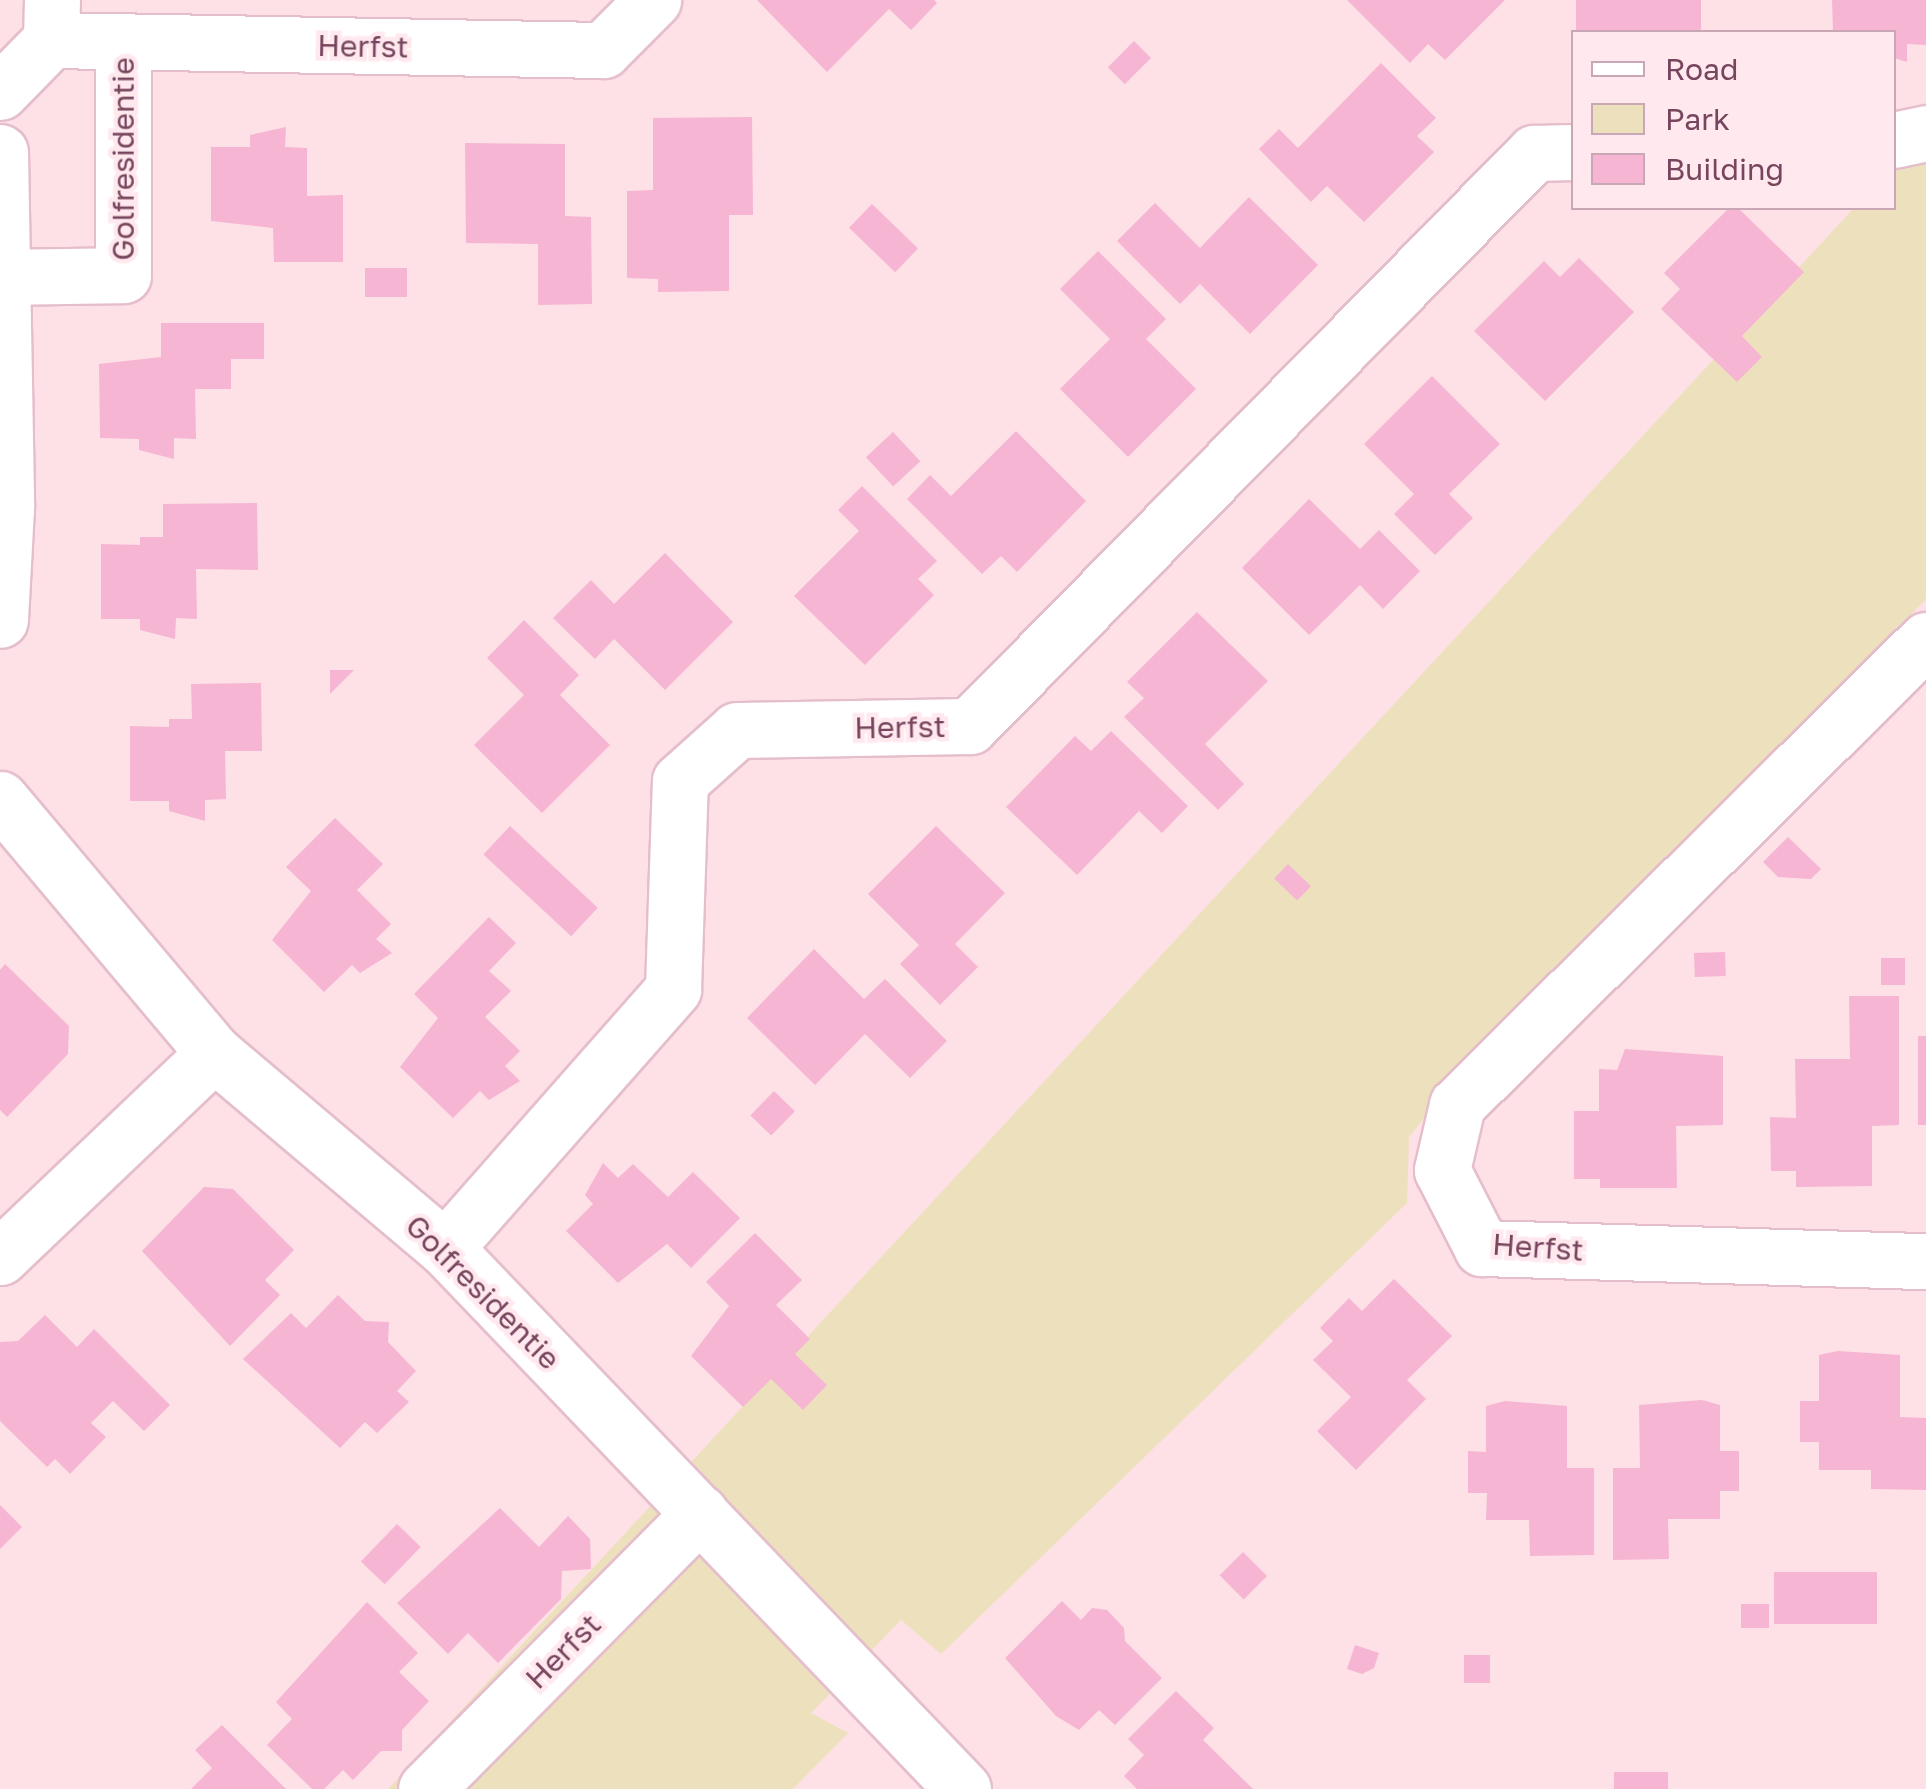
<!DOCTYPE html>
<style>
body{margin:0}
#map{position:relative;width:1926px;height:1789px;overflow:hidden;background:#fee0e7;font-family:"Golos Text",sans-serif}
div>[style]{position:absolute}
.green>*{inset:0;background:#ede1bd}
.building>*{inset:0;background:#f6b5d2;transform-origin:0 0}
.roads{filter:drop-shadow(2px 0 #e5becc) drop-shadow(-2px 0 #e5becc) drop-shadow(0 2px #e5becc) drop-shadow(0 -2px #e5becc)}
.minor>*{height:55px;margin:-27.5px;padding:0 27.5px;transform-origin:27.5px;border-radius:27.5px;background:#fff}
span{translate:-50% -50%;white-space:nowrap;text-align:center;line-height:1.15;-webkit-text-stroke:9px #ffe8ee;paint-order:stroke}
.street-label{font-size:30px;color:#77455d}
.legend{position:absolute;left:1571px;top:30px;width:325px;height:180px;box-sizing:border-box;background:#ffe8ee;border:2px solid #c9a7b4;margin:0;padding:12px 18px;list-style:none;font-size:30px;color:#77455d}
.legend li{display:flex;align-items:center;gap:20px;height:50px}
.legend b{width:50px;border:2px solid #c9a7b4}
</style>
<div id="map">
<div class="green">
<i style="clip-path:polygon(1926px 129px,1926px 599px,1453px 1082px,1409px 1137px,1407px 1203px,941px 1654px,901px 1620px,811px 1713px,848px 1733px,793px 1789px,388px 1789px,1854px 208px,1894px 208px,1894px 165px)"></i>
</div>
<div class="building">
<i style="clip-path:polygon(757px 0,934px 0,937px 3px,911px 30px,889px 9px,827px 72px)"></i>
<i style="clip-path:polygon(1347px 0,1505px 0,1445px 60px,1428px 44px,1410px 63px)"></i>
<i style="left:1576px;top:0;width:125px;height:32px"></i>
<i style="clip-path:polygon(1832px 0,1926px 0,1926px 45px,1907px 44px,1907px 62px,1894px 58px,1894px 32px,1833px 32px)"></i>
<i style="left:1134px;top:41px;width:24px;height:37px;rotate:45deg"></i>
<i style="clip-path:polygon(1381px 63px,1436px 118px,1417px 136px,1434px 152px,1364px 222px,1327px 186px,1311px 202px,1259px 149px,1279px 129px,1298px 148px)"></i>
<i style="clip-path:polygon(752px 117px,753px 215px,729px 215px,729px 291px,658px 292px,658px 279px,627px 278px,627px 191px,653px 190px,653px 118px)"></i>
<i style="clip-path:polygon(286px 127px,285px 147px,307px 148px,307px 196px,343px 195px,343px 262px,274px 262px,273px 228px,211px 221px,211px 147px,250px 147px,250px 135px)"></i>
<i style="clip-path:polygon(465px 143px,565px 144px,565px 216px,591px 217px,592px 304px,538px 305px,538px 244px,466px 243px)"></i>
<i style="clip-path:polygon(1249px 197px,1318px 265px,1250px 334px,1200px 284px,1180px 304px,1117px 241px,1155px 203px,1200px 248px)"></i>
<i style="left:872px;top:204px;width:64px;height:33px;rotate:44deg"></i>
<i style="clip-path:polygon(1729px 208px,1738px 208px,1804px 272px,1742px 336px,1762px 357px,1737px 382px,1661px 309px,1680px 289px,1664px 273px)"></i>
<i style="clip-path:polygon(1098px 251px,1166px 319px,1146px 339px,1196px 389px,1128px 457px,1060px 389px,1110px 339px,1060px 289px)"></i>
<i style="clip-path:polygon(1579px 258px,1634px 312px,1545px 401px,1474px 331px,1544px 261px,1560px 277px)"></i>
<i style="left:365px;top:268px;width:42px;height:29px"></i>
<i style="clip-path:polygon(161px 323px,264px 323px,264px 359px,231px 359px,231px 389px,195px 389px,196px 439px,174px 438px,174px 459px,139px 450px,139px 439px,100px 438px,99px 364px,161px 357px)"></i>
<i style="clip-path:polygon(1432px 376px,1500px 444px,1449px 494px,1473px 518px,1435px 555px,1394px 514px,1414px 494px,1364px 444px)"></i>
<i style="clip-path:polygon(1016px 431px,1086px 501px,1017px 572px,1001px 556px,982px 574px,907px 499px,930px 475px,951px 496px)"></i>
<i style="left:893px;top:432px;width:40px;height:37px;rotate:47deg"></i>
<i style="clip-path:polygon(862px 486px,937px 561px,918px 579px,934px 595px,865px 665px,794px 596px,859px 531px,838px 510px)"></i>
<i style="clip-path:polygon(1309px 499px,1360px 549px,1379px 530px,1420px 571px,1383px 609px,1360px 585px,1309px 635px,1242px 568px)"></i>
<i style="clip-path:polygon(257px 503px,258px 570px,196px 569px,197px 619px,176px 618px,175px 639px,140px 630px,140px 619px,101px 619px,101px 544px,140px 545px,140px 537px,163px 537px,163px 504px)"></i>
<i style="clip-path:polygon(665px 553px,733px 622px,665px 690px,614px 639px,595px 659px,553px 618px,591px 580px,614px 604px)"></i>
<i style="clip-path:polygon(1197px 612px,1268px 681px,1205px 744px,1244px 784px,1218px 810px,1124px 717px,1144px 698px,1127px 682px)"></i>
<i style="clip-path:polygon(524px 620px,579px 675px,560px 695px,610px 745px,542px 813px,474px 745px,524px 695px,487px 658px)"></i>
<i style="clip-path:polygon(330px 670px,354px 670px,330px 694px)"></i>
<i style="clip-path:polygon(261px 683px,262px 751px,225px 751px,226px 799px,205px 800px,205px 821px,169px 811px,169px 801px,130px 801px,130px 726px,169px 727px,169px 719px,192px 719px,191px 684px)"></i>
<i style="clip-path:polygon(1111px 731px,1188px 806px,1162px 833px,1139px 811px,1077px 875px,1006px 807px,1075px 736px,1091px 751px)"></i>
<i style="clip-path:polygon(335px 818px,383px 864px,357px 890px,391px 924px,376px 939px,392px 953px,360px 973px,352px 965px,324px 992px,272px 940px,311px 891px,286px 867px)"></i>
<i style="left:510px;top:826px;width:120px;height:39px;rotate:43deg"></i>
<i style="clip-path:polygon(936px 826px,1005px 893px,955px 944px,978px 967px,940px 1005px,900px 964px,919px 945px,868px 894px)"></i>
<i style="clip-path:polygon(1788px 837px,1821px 869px,1811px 879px,1778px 877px,1763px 862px)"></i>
<i style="left:1288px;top:864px;width:32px;height:20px;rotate:44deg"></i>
<i style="clip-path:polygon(489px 917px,516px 943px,489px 971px,511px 991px,485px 1017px,520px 1051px,505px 1066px,520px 1081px,489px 1100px,480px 1091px,453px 1118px,400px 1067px,438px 1018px,414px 994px)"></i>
<i style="clip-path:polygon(814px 949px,864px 999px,885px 979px,947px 1041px,910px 1078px,865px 1034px,815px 1085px,747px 1018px)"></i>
<i style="left:1725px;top:952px;width:24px;height:31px;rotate:88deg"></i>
<i style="left:1881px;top:958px;width:24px;height:27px"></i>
<i style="clip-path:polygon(5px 964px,69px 1026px,68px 1054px,7px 1117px,0 1110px,0 970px)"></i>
<i style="clip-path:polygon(1849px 996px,1899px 996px,1899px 1125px,1872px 1126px,1872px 1186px,1796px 1187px,1796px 1171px,1771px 1171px,1770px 1117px,1796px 1118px,1795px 1059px,1850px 1059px)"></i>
<i style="left:1918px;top:1036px;width:8px;height:89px"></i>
<i style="clip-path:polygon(1625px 1049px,1723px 1056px,1723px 1125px,1676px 1126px,1677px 1188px,1600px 1188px,1600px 1179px,1574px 1179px,1574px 1111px,1599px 1111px,1599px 1069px,1617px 1070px)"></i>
<i style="left:774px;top:1091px;width:29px;height:34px;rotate:44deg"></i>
<i style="clip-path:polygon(603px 1163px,618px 1178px,633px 1164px,668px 1197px,693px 1172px,740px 1218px,691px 1268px,667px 1244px,618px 1283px,566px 1231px,593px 1204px,585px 1195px)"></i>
<i style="clip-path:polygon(204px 1187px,233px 1189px,294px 1250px,265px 1280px,280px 1295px,230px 1346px,142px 1251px)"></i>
<i style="clip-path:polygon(755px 1233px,802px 1280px,776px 1305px,810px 1339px,795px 1354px,827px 1385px,803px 1410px,771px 1379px,743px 1407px,691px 1356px,729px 1306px,706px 1282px)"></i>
<i style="clip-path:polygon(1394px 1279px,1452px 1336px,1407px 1380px,1426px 1399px,1356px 1470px,1317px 1431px,1351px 1397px,1313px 1360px,1333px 1341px,1320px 1328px,1349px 1298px,1362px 1311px)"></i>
<i style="clip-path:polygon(338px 1295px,365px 1321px,389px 1322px,388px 1342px,416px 1371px,397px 1391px,409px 1402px,377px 1433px,365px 1422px,340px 1448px,243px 1359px,291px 1313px,306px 1328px)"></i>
<i style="clip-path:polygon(45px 1315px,77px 1347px,94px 1329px,170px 1405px,144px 1431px,113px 1401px,91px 1423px,106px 1437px,70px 1474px,55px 1459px,47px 1467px,0 1421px,0 1342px,18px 1341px)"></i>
<i style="clip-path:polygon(1838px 1351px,1900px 1355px,1900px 1417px,1926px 1418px,1926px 1490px,1871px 1489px,1871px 1470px,1819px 1470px,1819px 1442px,1800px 1442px,1800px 1401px,1819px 1401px,1819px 1355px)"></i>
<i style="clip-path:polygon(1702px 1400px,1720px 1405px,1720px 1451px,1739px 1451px,1739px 1491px,1720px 1491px,1720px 1519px,1668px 1519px,1669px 1559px,1613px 1560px,1613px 1468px,1640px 1468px,1639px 1405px)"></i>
<i style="clip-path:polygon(1505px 1401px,1567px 1406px,1567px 1468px,1594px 1468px,1594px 1555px,1530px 1556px,1529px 1520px,1486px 1520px,1487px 1493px,1468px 1493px,1468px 1451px,1486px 1452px,1486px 1406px)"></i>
<i style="clip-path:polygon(0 1505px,22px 1527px,0 1549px)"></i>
<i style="clip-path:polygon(500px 1508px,539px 1547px,568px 1516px,590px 1539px,591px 1569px,562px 1571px,561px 1599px,498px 1663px,468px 1633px,448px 1654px,397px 1603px)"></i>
<i style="left:397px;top:1524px;width:33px;height:52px;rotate:44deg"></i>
<i style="left:1243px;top:1552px;width:34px;height:33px;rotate:45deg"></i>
<i style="left:1774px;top:1572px;width:103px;height:52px"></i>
<i style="clip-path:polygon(1062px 1601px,1081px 1620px,1092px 1608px,1107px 1610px,1124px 1628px,1125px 1641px,1162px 1678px,1115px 1725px,1099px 1710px,1079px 1730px,1056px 1716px,1005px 1658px)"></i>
<i style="clip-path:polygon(367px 1602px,418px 1653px,399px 1672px,429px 1701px,402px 1730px,402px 1751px,381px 1751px,353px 1780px,343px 1770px,324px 1789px,312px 1789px,267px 1745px,292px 1719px,276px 1702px)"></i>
<i style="left:1769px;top:1604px;width:24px;height:28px;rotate:90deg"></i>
<i style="clip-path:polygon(1355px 1645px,1379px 1653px,1374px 1668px,1362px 1674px,1347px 1669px)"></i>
<i style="left:1464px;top:1655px;width:26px;height:28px"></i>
<i style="clip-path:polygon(1176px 1691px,1214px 1728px,1203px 1740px,1253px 1789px,1137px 1789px,1124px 1776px,1144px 1755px,1128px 1739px)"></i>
<i style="clip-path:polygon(222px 1725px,286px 1789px,191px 1789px,212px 1768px,195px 1750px)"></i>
<i style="left:1614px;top:1772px;width:54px;height:17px"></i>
</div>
<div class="roads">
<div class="minor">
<i style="left:51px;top:40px;width:552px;rotate:1.04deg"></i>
<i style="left:603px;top:50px;width:71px;rotate:-45deg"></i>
<i style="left:0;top:92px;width:73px;rotate:-45.6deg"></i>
<i style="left:51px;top:40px;width:40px;rotate:-88.6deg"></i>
<i style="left:1894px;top:140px;width:33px;rotate:-12deg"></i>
<i style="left:0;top:152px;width:356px;rotate:89deg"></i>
<i style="left:6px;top:508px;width:112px;rotate:93.1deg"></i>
<i style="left:2px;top:277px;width:121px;rotate:-0.9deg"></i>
<i style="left:123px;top:275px;width:234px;rotate:-90deg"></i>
<i style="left:1926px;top:640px;width:660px;rotate:135.25deg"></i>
<i style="left:1457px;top:1105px;width:67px;rotate:103deg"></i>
<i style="left:1442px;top:1170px;width:88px;rotate:62.9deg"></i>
<i style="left:1482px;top:1248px;width:444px;rotate:1.7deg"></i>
<i style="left:0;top:799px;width:332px;rotate:49.9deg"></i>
<i style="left:214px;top:1053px;width:302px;rotate:40.2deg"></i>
<i style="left:445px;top:1248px;width:749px;rotate:46.24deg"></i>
<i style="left:445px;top:1248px;width:345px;rotate:-48.6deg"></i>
<i style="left:673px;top:989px;width:208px;rotate:-88.1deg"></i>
<i style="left:680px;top:781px;width:76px;rotate:-41.8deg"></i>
<i style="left:737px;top:730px;width:233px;rotate:-1deg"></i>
<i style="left:970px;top:726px;width:804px;rotate:-45.45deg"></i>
<i style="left:1534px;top:153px;width:40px;rotate:-1.4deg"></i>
<i style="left:0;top:1257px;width:296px;rotate:-43.6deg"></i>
<i style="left:426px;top:1789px;width:389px;rotate:-45.2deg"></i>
</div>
</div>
<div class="street-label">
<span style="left:363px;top:46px;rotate:1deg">Herfst</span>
<span style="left:123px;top:159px;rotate:-90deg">Golfresidentie</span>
<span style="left:900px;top:727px;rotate:-1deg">Herfst</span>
<span style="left:1538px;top:1247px;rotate:4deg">Herfst</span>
<span style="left:483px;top:1292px;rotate:45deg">Golfresidentie</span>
<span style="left:563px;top:1651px;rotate:-45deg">Herfst</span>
</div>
<ul class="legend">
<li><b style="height:12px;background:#fff"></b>Road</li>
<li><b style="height:28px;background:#ede1bd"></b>Park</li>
<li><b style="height:28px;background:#f6b5d2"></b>Building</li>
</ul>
</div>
